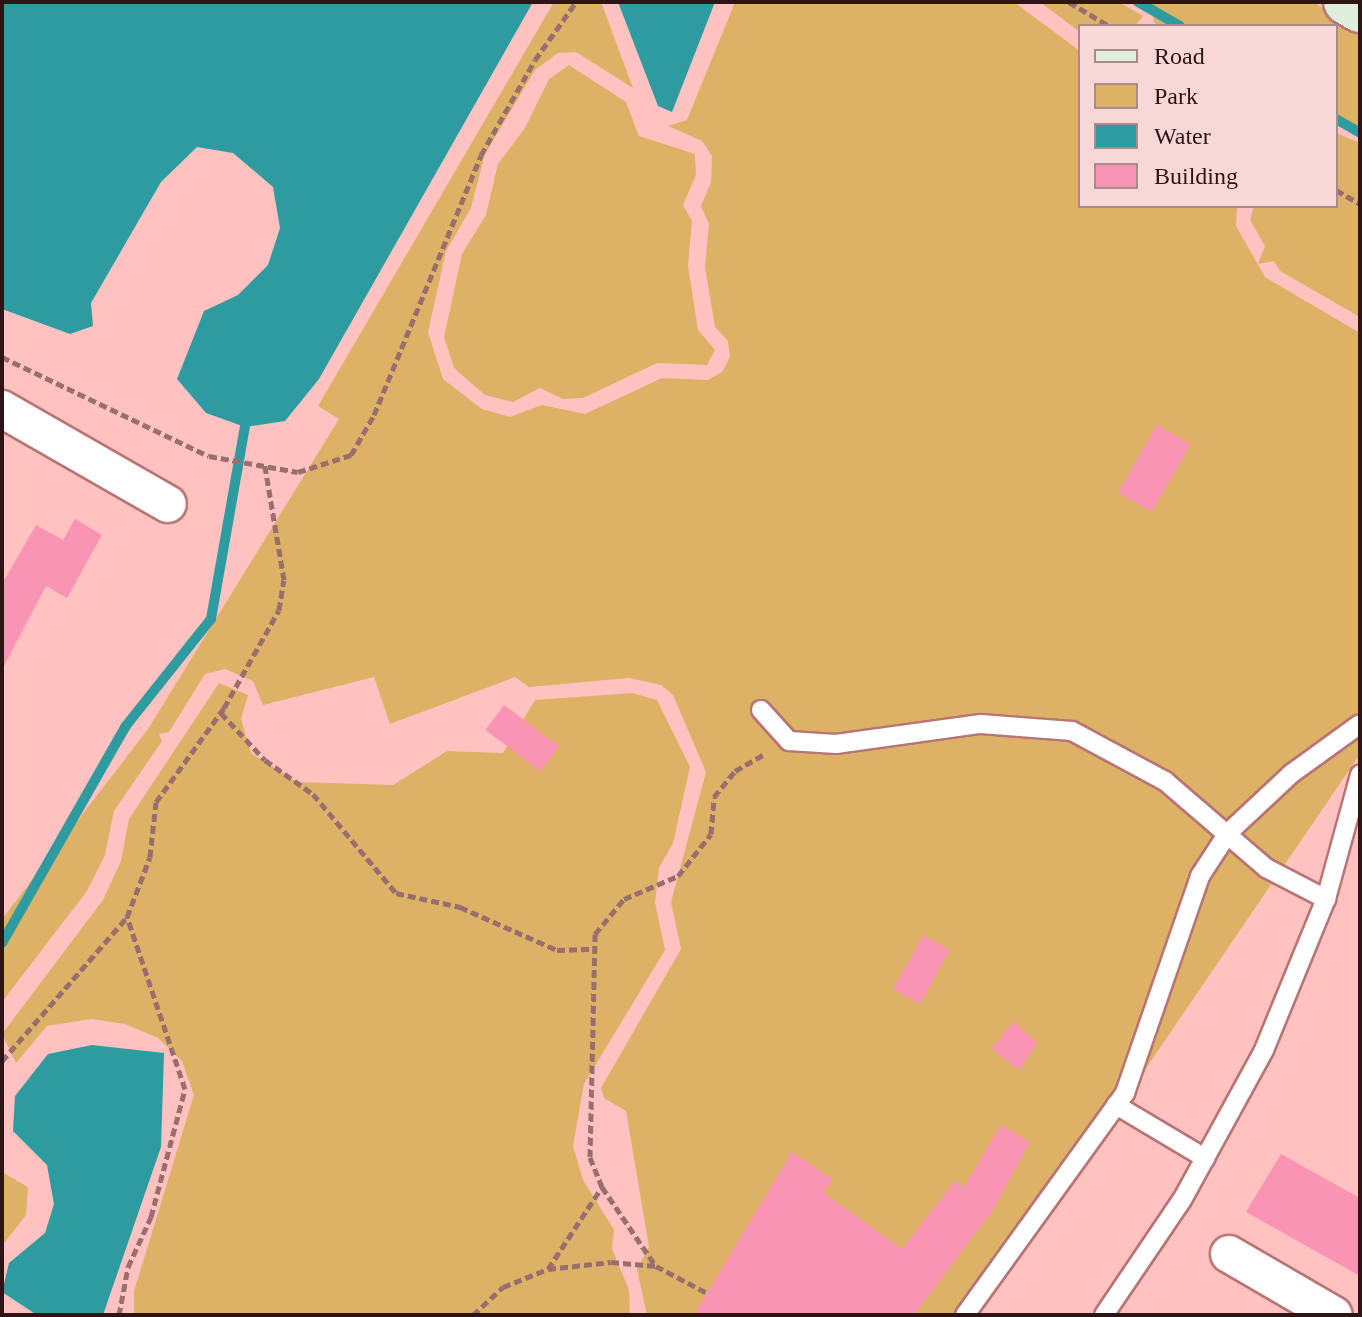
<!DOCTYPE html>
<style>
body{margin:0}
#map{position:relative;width:1362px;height:1317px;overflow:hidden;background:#ffc2c0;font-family:Georgia,serif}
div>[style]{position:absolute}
.green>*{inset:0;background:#ddb166}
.water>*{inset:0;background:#2d9ba0}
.stream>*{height:10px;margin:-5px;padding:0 5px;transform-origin:5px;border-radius:5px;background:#2d9ba0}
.building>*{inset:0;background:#fa94b5;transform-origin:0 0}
.path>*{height:5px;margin-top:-2.5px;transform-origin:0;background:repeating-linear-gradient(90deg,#9a6e6d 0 8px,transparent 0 12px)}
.roads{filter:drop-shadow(2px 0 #b97474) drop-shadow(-2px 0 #b97474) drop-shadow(0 2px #b97474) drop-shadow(0 -2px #b97474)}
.lane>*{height:18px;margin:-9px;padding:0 9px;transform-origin:9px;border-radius:9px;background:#fff}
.street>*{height:36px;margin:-18px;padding:0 18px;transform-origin:18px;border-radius:18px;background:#fff}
.secondary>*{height:44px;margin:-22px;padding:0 22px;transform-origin:22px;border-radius:22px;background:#e0efdd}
span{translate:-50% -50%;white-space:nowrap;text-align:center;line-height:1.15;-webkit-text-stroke:6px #f7d8d7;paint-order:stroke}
.frame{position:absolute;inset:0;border:4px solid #2f1415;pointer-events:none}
.legend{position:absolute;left:1078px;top:24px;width:260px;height:184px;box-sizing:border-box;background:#f7d8d7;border:2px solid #a78a89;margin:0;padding:10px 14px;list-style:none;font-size:24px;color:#2f1415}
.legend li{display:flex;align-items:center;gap:16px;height:40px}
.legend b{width:40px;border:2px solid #a78a89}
</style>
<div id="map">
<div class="green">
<i style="clip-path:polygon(554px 2px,601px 2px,633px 88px,576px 52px,558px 53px,535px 70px,485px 154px,471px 208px,446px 251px,428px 332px,443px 379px,482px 409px,510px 417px,542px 405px,585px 414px,662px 378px,708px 380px,722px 372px,730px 357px,728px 341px,715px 327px,705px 267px,709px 224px,701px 206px,711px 182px,712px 156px,702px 141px,668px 126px,687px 120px,735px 2px,1014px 2px,1080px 51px,1080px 206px,1237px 206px,1236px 226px,1265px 277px,1360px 333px,1360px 754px,978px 1315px,647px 1315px,637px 1269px,649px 1247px,626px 1111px,604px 1098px,601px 1088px,681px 949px,671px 902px,706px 772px,673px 695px,661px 685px,629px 678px,529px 687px,515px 677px,390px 724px,374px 677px,263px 705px,253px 681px,225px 669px,205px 674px,169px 732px,159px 734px,162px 741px,114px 811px,105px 855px,87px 891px,2px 1002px,2px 919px,148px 729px,339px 419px,318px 406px)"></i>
<i style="clip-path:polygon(1040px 2px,1119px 2px,1143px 16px,1135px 26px,1080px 26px,1080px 32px)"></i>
<i style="clip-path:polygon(1148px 2px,1313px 2px,1360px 31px,1360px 128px,1336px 114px,1336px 26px,1156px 26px)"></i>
<i style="clip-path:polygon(569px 65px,626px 102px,639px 136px,695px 154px,696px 175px,683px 205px,692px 221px,688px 266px,698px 330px,715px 350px,707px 365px,657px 363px,583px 398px,563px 399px,540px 388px,513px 402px,485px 395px,454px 368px,444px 337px,462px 254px,486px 215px,498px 164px,525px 128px,549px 79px)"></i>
<i style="clip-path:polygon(1336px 133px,1360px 143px,1360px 317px,1280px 271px,1274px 261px,1258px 264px,1265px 246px,1250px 220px,1254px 206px,1336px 206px)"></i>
<i style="clip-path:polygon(219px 683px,248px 695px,241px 719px,251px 753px,297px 782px,393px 785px,447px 751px,503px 753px,535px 700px,632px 693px,657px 700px,690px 767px,673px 843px,659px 868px,655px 902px,665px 950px,584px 1084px,573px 1146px,583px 1180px,614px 1230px,612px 1249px,629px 1290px,630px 1315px,134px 1315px,134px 1291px,194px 1095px,182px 1061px,158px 1038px,125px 1024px,91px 1019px,47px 1026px,16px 1063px,2px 1034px,103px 900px,121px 861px,129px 819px)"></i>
<i style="clip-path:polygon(2px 1172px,28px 1187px,26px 1215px,2px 1246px)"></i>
</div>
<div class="water">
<i style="clip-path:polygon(2px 2px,533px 2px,319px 379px,285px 421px,245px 427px,206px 413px,177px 379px,204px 311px,238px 295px,268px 265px,280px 228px,273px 187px,233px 153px,197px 147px,161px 182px,91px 303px,93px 326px,70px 334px,2px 309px)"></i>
<i style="clip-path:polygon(618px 2px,715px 2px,672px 112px,658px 106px)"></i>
<i style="clip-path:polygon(92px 1045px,164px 1053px,161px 1147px,103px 1315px,37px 1315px,2px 1292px,9px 1263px,45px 1233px,54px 1204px,47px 1165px,13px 1131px,15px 1096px,48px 1054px)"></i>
</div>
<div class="stream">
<i style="left:1138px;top:2px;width:48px;rotate:29.7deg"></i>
<i style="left:1336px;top:119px;width:28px;rotate:30deg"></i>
<i style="left:2px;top:943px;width:249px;rotate:-60.3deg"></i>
<i style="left:125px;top:727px;width:138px;rotate:-51.5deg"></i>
<i style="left:211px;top:619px;width:195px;rotate:-80deg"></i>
</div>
<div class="building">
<i style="left:1157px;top:425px;width:39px;height:78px;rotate:30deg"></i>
<i style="clip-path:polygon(75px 519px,102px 535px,67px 598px,46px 586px,2px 670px,2px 584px,36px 525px,63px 540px)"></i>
<i style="left:504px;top:705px;width:69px;height:31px;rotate:37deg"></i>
<i style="left:923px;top:935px;width:31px;height:62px;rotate:29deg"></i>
<i style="clip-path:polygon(1013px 1021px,1037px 1043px,1019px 1070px,992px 1049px)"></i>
<i style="clip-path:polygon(1001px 1125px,1030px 1142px,993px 1210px,914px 1315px,694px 1315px,792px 1152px,832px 1179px,824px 1193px,902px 1249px,955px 1181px,964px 1187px)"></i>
<i style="clip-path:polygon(1281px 1154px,1360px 1198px,1360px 1276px,1246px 1212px)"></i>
</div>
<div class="path">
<i style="left:1069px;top:2px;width:47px;rotate:31deg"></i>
<i style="left:1336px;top:190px;width:28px;rotate:30deg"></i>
<i style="left:2px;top:357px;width:229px;rotate:25.6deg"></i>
<i style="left:209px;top:456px;width:90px;rotate:10.2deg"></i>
<i style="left:298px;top:472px;width:56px;rotate:-17.8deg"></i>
<i style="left:351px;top:455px;width:46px;rotate:-60.1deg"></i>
<i style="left:374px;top:415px;width:281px;rotate:-67.6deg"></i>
<i style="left:481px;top:155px;width:109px;rotate:-60.4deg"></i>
<i style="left:535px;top:60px;width:71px;rotate:-54.7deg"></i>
<i style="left:221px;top:713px;width:64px;rotate:46.9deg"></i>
<i style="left:265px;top:760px;width:59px;rotate:35.3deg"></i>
<i style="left:313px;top:794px;width:129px;rotate:50deg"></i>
<i style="left:396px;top:893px;width:66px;rotate:12.3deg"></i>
<i style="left:460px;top:907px;width:106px;rotate:23.9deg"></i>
<i style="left:557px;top:950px;width:37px;rotate:-2deg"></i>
<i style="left:2px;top:1061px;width:191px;rotate:-49deg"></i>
<i style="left:127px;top:917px;width:64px;rotate:-69deg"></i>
<i style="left:150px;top:857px;width:55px;rotate:-83.8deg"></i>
<i style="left:156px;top:802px;width:116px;rotate:-54.1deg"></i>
<i style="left:224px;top:708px;width:112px;rotate:-60.7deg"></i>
<i style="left:279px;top:610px;width:30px;rotate:-81deg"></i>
<i style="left:284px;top:580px;width:116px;rotate:-99.5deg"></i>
<i style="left:602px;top:1187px;width:32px;rotate:-112deg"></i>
<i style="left:590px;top:1157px;width:223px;rotate:-88.7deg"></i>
<i style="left:595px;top:934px;width:45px;rotate:-50.4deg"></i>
<i style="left:624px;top:899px;width:59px;rotate:-23.1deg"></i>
<i style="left:678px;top:876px;width:53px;rotate:-51.8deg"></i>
<i style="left:711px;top:834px;width:37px;rotate:-85deg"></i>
<i style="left:714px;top:797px;width:33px;rotate:-51deg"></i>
<i style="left:735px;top:771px;width:34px;rotate:-30deg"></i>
<i style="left:548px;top:1269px;width:98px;rotate:-56.6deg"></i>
<i style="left:602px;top:1187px;width:94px;rotate:55.8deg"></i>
<i style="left:119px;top:1315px;width:49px;rotate:-79.4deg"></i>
<i style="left:128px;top:1267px;width:55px;rotate:-65.3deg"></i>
<i style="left:151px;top:1217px;width:132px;rotate:-75.1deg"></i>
<i style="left:185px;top:1089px;width:182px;rotate:-108.6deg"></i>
<i style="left:473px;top:1315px;width:41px;rotate:-43deg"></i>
<i style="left:503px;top:1287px;width:48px;rotate:-21.8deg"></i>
<i style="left:548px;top:1269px;width:63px;rotate:-6.3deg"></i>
<i style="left:611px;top:1262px;width:45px;rotate:5.1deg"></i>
<i style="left:656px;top:1266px;width:58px;rotate:27.9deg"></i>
</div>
<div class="roads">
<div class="lane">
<i style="left:761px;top:710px;width:42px;rotate:47.9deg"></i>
<i style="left:789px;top:741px;width:47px;rotate:3.7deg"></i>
<i style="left:836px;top:744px;width:146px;rotate:-7.9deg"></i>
<i style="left:981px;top:724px;width:91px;rotate:4.4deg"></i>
<i style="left:1072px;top:731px;width:106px;rotate:28.3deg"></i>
<i style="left:1165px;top:781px;width:133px;rotate:40.7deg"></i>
<i style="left:1266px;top:868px;width:68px;rotate:27.3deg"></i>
<i style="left:1116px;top:1105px;width:104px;rotate:30.8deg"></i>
<i style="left:965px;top:1315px;width:274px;rotate:-54.2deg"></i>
<i style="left:1125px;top:1093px;width:230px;rotate:-70.9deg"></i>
<i style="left:1200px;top:876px;width:51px;rotate:-56.9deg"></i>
<i style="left:1228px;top:833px;width:86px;rotate:-43.1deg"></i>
<i style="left:1291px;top:774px;width:85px;rotate:-35.9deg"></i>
<i style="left:1104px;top:1315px;width:139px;rotate:-55.9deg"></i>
<i style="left:1182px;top:1200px;width:171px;rotate:-61.3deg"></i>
<i style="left:1264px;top:1050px;width:163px;rotate:-67.7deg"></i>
<i style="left:1326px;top:899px;width:129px;rotate:-74.7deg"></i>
</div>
<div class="street">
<i style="left:2px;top:409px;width:191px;rotate:29.8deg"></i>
<i style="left:1229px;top:1254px;width:121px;rotate:30.2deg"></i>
</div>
<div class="secondary">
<i style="left:1346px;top:2px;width:16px;rotate:30deg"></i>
</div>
</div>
<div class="frame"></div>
<ul class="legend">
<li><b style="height:10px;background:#e0efdd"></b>Road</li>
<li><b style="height:22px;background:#ddb166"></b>Park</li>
<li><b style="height:22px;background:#2d9ba0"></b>Water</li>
<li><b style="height:22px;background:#fa94b5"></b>Building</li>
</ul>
</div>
